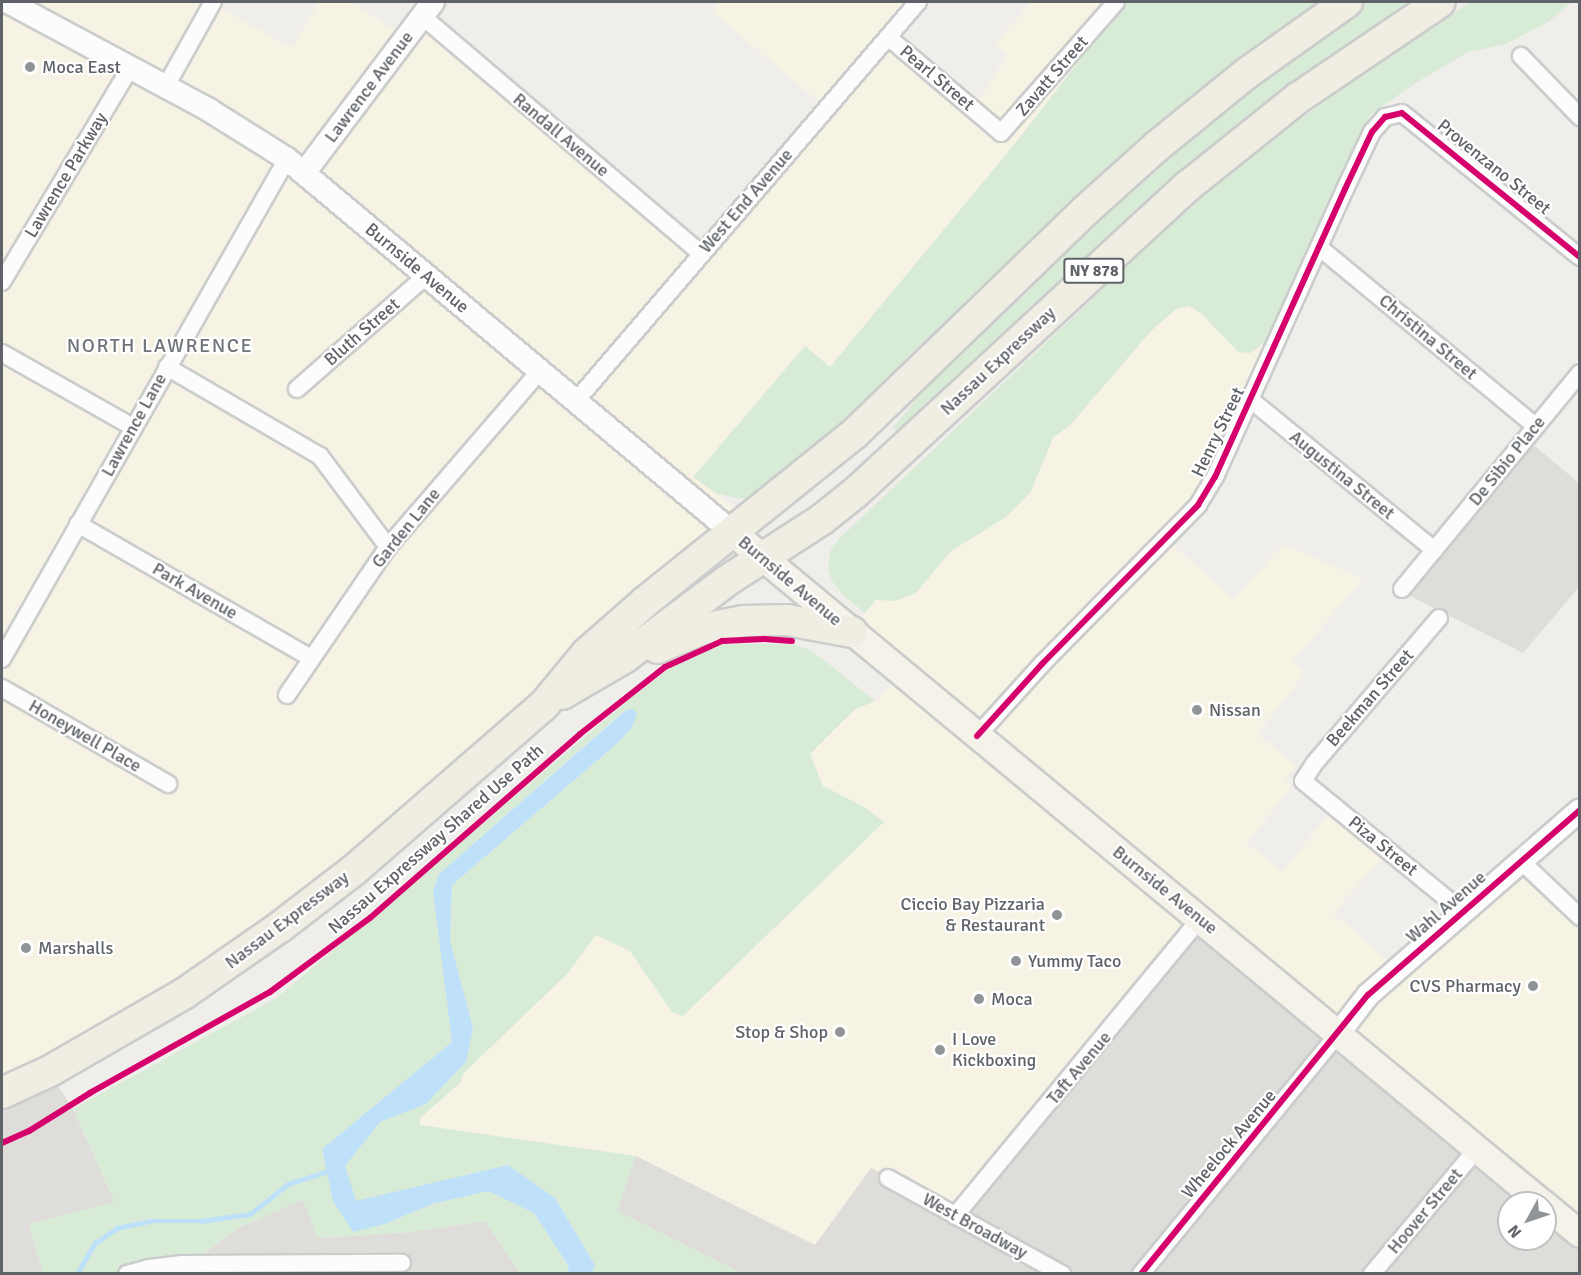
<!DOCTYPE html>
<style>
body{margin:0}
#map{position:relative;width:1581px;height:1275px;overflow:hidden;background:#efeeea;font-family:Signika,sans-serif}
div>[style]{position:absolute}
.commercial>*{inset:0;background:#f7f3e4}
.industrial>*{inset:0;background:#dfddda}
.green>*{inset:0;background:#d8ebd6}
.water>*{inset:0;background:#bfe0f9}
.stream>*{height:4.5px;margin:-2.25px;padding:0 2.25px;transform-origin:2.25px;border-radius:2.25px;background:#bfe0f9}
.roads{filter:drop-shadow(2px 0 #cbcccc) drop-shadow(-2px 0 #cbcccc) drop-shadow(0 2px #cbcccc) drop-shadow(0 -2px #cbcccc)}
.street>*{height:16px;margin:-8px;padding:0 8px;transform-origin:8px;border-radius:8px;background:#fdfcfc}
.secondary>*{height:22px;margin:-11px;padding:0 11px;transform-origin:11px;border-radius:11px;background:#fdfcfc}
.primary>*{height:26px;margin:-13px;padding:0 13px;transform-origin:13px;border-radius:13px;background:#f4f2e9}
.highway>*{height:30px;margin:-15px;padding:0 15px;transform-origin:15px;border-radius:15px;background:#f0ede3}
.cycleway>*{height:6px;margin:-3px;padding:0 3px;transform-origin:3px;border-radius:3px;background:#d6006c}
.dots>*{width:16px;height:16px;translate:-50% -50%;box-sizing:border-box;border:3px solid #fff;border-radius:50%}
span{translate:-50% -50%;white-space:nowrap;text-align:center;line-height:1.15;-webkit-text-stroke:4.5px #fff;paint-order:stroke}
.shield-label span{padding:2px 4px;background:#fff;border:2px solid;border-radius:4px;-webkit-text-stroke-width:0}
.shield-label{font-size:16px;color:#5f6368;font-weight:700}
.poi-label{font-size:18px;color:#5f6368}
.left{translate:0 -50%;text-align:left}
.right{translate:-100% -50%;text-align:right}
.street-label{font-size:18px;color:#5f6368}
.neighbourhood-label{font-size:20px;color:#70757a;letter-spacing:1.5px}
.frame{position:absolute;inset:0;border:3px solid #5f6368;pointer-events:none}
.north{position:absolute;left:1497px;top:1191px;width:60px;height:60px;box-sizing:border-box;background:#fff;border:2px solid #bfc1c3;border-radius:50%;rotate:230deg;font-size:16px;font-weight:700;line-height:24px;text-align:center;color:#5f6368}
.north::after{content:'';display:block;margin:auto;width:21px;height:27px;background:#919496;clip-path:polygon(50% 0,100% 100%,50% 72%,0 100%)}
</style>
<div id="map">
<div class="commercial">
<i style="clip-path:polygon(2px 2px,210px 2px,292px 48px,319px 2px,352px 2px,407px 38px,423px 18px,704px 259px,827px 109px,712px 11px,720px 2px,911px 2px,887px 37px,973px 110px,1007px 55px,995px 43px,1032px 2px,1125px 2px,1013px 146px,830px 367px,805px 347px,694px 477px,749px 518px,227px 964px,2px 1093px)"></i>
<i style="clip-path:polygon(1189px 306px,1202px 314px,1217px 331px,1277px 327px,1194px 515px,1169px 542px,1234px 599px,1283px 544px,1363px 579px,1292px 662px,1305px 673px,1257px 734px,1297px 766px,1285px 780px,1292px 787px,1246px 843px,1282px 872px,1333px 809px,1387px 853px,1333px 913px,1395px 967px,1510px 866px,1579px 931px,1579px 1234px,1200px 919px,955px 1210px,871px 1168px,815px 1245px,636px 1156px,420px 1125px,420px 1118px,460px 1083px,462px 1074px,568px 973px,596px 934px,630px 951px,672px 1012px,683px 1016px,884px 822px,864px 807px,823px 786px,809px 754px,856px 709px,875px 701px,903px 674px,852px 631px,876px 599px,895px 601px,916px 593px,951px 551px,982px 532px,1030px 494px,1053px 438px,1071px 424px,1151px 331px,1176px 309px)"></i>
</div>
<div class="industrial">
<i style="clip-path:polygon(1530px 442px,1579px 483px,1579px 587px,1523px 653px,1408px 595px)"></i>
<i style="clip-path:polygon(1200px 919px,1542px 1203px,1509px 1203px,1509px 1239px,1545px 1239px,1545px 1205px,1579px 1234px,1579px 1273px,741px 1273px,617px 1211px,636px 1156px,815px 1245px,871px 1168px,955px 1210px)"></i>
<i style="clip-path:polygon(48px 1071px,73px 1109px,115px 1202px,29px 1224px,43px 1273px,2px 1273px,2px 1093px)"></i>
<i style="clip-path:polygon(303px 1199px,318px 1238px,410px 1232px,485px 1221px,520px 1273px,175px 1274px,240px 1227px)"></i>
</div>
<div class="green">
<i style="clip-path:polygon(1125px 2px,1321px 2px,1255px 48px,1120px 159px,831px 434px,762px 495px,740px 499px,716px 493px,693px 477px,805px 346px,830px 367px,1013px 146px)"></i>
<i style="clip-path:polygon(1362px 2px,1422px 2px,902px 439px,893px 428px,953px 355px,1178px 139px)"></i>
<i style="clip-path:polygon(1472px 2px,1572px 2px,1548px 22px,1506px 44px,1468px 52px,1417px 82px,1370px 115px,1325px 225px,1277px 327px,1259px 347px,1250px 353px,1238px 352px,1202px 314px,1189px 306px,1176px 309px,1151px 331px,1071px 424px,1053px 438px,1030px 493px,1006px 517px,951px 551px,916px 593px,895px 601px,876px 600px,865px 613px,842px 594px,832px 581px,828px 567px,831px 549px,839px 539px,1186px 210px,1258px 150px,1408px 41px)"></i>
<i style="clip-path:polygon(723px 644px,791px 644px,811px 650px,875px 701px,855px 709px,810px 754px,823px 786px,864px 807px,884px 822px,683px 1016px,672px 1012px,630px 951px,596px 935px,568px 973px,463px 1074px,460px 1083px,420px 1118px,420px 1125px,636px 1156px,617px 1211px,741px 1273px,592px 1273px,595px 1265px,555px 1198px,508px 1165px,355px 1202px,345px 1166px,380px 1122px,426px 1104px,466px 1062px,473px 1028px,450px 941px,452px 885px,620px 741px,632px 727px,637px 715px,633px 709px,625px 710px,439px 874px,433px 891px,452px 1042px,322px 1149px,333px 1201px,353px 1231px,385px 1224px,432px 1204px,488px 1191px,534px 1213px,569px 1268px,567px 1273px,520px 1273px,485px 1221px,410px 1232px,318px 1238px,303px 1200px,240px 1227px,175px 1273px,43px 1273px,29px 1224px,115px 1202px,73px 1109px,278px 997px,626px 702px,674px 665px)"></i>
</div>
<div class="water">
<i style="clip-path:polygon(633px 709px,637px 714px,632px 727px,620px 741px,452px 885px,450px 941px,473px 1028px,466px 1062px,426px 1104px,380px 1122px,345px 1166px,356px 1201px,508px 1165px,555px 1198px,595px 1265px,592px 1273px,567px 1273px,569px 1267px,534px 1213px,488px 1191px,432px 1204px,385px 1224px,353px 1232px,333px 1201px,322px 1149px,452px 1042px,433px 891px,439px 874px,626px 710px)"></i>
</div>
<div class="stream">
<i style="left:78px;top:1272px;width:34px;rotate:-60deg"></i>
<i style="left:95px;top:1243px;width:27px;rotate:-34deg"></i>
<i style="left:117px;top:1228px;width:35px;rotate:-12deg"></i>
<i style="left:151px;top:1221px;width:50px"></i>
<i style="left:201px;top:1221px;width:49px;rotate:-8.1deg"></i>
<i style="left:250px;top:1214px;width:48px;rotate:-38.3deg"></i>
<i style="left:288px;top:1184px;width:46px;rotate:-17.7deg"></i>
</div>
<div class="roads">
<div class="street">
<i style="left:422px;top:16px;width:365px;rotate:40.4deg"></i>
<i style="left:888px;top:37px;width:148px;rotate:40.3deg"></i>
<i style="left:1001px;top:133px;width:174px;rotate:-48.7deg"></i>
<i style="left:1521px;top:56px;width:85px;rotate:46deg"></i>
<i style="left:166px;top:86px;width:96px;rotate:-60.8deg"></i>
<i style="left:1320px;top:248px;width:279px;rotate:39.6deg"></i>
<i style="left:2px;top:282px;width:249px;rotate:-59.1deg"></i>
<i style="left:2px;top:353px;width:150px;rotate:29.5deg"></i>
<i style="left:167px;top:367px;width:177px;rotate:30.2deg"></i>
<i style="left:320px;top:456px;width:114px;rotate:53.2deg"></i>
<i style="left:297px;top:389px;width:171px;rotate:-41.2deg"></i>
<i style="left:1251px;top:400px;width:237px;rotate:39.3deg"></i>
<i style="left:575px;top:402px;width:527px;rotate:-49.39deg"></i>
<i style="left:78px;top:524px;width:269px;rotate:29.9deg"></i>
<i style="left:1402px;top:589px;width:280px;rotate:-50.5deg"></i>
<i style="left:1439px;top:618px;width:192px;rotate:130.6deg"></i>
<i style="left:1314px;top:764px;width:20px;rotate:123deg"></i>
<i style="left:1303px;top:781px;width:207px;rotate:39.3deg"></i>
<i style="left:2px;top:659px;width:576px;rotate:-60.32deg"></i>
<i style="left:2px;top:688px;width:192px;rotate:30deg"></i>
<i style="left:287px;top:695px;width:179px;rotate:-55.7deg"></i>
<i style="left:388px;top:547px;width:231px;rotate:-49.2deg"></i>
<i style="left:977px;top:736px;width:97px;rotate:-47.9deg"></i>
<i style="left:1042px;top:664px;width:223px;rotate:-45.5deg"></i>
<i style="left:1198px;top:505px;width:33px;rotate:-59deg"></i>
<i style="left:1215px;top:477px;width:316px;rotate:-65.7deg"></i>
<i style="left:1345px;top:189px;width:63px;rotate:-64.7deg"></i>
<i style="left:1372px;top:132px;width:20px;rotate:-49deg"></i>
<i style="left:1385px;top:117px;width:17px;rotate:-13deg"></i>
<i style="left:1402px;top:113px;width:229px;rotate:39deg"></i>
<i style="left:1521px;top:861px;width:81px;rotate:43.5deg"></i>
<i style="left:888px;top:1178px;width:199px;rotate:28.9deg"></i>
<i style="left:955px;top:1216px;width:385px;rotate:-50.5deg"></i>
<i style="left:127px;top:1274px;width:23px;rotate:-15deg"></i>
<i style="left:149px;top:1268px;width:32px;rotate:-7deg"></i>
<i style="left:181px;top:1264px;width:221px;rotate:-0.3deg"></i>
<i style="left:1141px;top:1274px;width:310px;rotate:-50.6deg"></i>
<i style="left:1372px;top:1274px;width:163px;rotate:-50deg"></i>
</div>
<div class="secondary">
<i style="left:8px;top:2px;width:228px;rotate:28.2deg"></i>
<i style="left:209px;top:110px;width:92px;rotate:32.1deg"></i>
<i style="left:287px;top:159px;width:581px;rotate:39.97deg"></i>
<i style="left:304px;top:173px;width:214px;rotate:-53deg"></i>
<i style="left:1338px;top:1034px;width:49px;rotate:-52.4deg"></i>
<i style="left:1368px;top:995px;width:281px;rotate:-41.1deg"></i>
</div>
<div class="primary">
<i style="left:732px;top:532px;width:1052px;rotate:39.64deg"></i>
<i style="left:1545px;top:1205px;width:45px;rotate:39.6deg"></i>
</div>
<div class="highway">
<i style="left:658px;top:648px;width:49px;rotate:-22.9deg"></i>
<i style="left:703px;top:629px;width:41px;rotate:-11.3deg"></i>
<i style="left:743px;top:621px;width:44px;rotate:-1.3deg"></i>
<i style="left:787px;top:620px;width:66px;rotate:10.5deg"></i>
<i style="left:562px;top:694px;width:72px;rotate:-30.1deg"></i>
<i style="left:624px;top:658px;width:130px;rotate:-36.9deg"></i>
<i style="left:728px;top:580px;width:111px;rotate:-32.8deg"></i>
<i style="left:821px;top:520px;width:43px;rotate:-38.5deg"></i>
<i style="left:855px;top:493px;width:453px;rotate:-42.7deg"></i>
<i style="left:1188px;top:186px;width:141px;rotate:-38.7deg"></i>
<i style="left:1298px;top:98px;width:171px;rotate:-34.1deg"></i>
<i style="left:2px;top:1093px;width:53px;rotate:-24.6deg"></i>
<i style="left:50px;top:1071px;width:156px;rotate:-30deg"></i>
<i style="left:185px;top:993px;width:116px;rotate:-34.8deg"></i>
<i style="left:280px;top:927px;width:93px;rotate:-37.6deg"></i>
<i style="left:354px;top:870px;width:252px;rotate:-41deg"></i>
<i style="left:544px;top:705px;width:67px;rotate:-50.4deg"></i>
<i style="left:587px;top:653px;width:77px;rotate:-41.3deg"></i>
<i style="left:645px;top:602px;width:270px;rotate:-38.8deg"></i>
<i style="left:855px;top:433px;width:321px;rotate:-44deg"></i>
<i style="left:1086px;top:210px;width:94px;rotate:-42deg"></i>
<i style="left:1156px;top:147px;width:117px;rotate:-39.1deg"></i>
<i style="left:1247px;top:73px;width:123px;rotate:-35.4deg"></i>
</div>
</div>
<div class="cycleway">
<i style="left:977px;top:736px;width:97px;rotate:-47.9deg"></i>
<i style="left:1042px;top:664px;width:223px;rotate:-45.5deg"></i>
<i style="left:1198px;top:505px;width:33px;rotate:-59deg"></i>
<i style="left:1215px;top:477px;width:316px;rotate:-65.7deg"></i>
<i style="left:1345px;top:189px;width:63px;rotate:-64.7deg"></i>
<i style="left:1372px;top:132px;width:20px;rotate:-49deg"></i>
<i style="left:1385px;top:117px;width:17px;rotate:-13deg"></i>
<i style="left:1402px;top:113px;width:229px;rotate:39deg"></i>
<i style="left:2px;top:1143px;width:30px;rotate:-24deg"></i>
<i style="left:29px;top:1131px;width:72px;rotate:-31.9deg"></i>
<i style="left:90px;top:1093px;width:206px;rotate:-29.3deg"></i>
<i style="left:270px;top:992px;width:124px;rotate:-36.5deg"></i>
<i style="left:370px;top:918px;width:279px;rotate:-41.2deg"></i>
<i style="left:580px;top:734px;width:108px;rotate:-38.2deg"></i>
<i style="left:665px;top:667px;width:63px;rotate:-24.5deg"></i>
<i style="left:722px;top:641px;width:42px;rotate:-2.7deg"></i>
<i style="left:764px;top:639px;width:28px;rotate:4deg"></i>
<i style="left:1141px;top:1274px;width:360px;rotate:-50.9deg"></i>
<i style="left:1368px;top:995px;width:281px;rotate:-41.1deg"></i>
</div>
<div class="dots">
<i style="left:30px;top:67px;background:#919496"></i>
<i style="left:1197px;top:710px;background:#919496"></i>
<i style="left:1057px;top:915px;background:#919496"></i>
<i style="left:26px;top:948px;background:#919496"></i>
<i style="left:1016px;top:961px;background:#919496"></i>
<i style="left:1533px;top:986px;background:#919496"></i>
<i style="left:979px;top:999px;background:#919496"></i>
<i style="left:840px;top:1032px;background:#919496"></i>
<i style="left:940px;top:1050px;background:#919496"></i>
</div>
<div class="shield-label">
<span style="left:1094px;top:271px">NY 878</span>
</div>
<div class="poi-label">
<span class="left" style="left:42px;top:67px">Moca East</span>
<span class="left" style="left:1209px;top:710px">Nissan</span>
<span class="right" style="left:1045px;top:915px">Ciccio Bay Pizzaria<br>&amp; Restaurant</span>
<span class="left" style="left:38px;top:948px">Marshalls</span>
<span class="left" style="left:1028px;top:961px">Yummy Taco</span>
<span class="right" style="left:1521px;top:986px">CVS Pharmacy</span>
<span class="left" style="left:991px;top:999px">Moca</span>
<span class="right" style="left:828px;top:1032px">Stop &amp; Shop</span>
<span class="left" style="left:952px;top:1050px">I Love<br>Kickboxing</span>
</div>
<div class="street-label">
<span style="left:1052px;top:76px;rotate:-49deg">Zavatt Street</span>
<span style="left:937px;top:78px;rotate:40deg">Pearl Street</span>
<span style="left:369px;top:87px;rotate:-53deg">Lawrence Avenue</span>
<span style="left:561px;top:135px;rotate:40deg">Randall Avenue</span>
<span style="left:1494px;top:167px;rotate:39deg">Provenzano Street</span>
<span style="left:66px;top:175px;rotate:-59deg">Lawrence Parkway</span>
<span style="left:746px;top:201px;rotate:-49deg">West End Avenue</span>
<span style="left:417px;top:268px;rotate:40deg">Burnside Avenue</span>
<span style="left:362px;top:332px;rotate:-41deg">Bluth Street</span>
<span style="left:1428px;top:337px;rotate:40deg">Christina Street</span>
<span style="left:998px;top:361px;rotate:-43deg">Nassau Expressway</span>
<span style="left:134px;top:425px;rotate:-61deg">Lawrence Lane</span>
<span style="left:1218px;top:432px;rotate:-64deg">Henry Street</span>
<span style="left:1507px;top:461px;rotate:-51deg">De Sibio Place</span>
<span style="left:1342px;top:475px;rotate:39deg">Augustina Street</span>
<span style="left:406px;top:528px;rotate:-51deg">Garden Lane</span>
<span style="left:790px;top:581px;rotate:40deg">Burnside Avenue</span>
<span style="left:195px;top:591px;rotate:30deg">Park Avenue</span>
<span style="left:1370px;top:698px;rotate:-49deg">Beekman Street</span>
<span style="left:85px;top:736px;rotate:30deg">Honeywell Place</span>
<span style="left:436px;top:839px;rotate:-41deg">Nassau Expressway Shared Use Path</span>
<span style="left:1383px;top:846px;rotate:39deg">Piza Street</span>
<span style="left:1165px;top:890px;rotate:39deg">Burnside Avenue</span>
<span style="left:1446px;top:907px;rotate:-41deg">Wahl Avenue</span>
<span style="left:287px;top:920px;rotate:-37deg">Nassau Expressway</span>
<span style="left:1079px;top:1068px;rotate:-50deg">Taft Avenue</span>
<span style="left:1229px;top:1144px;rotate:-50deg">Wheelock Avenue</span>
<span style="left:1425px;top:1211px;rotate:-50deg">Hoover Street</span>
<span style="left:975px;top:1226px;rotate:29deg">West Broadway</span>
</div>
<div class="neighbourhood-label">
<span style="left:160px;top:345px">NORTH LAWRENCE</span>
</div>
<div class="frame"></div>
<div class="north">N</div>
</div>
